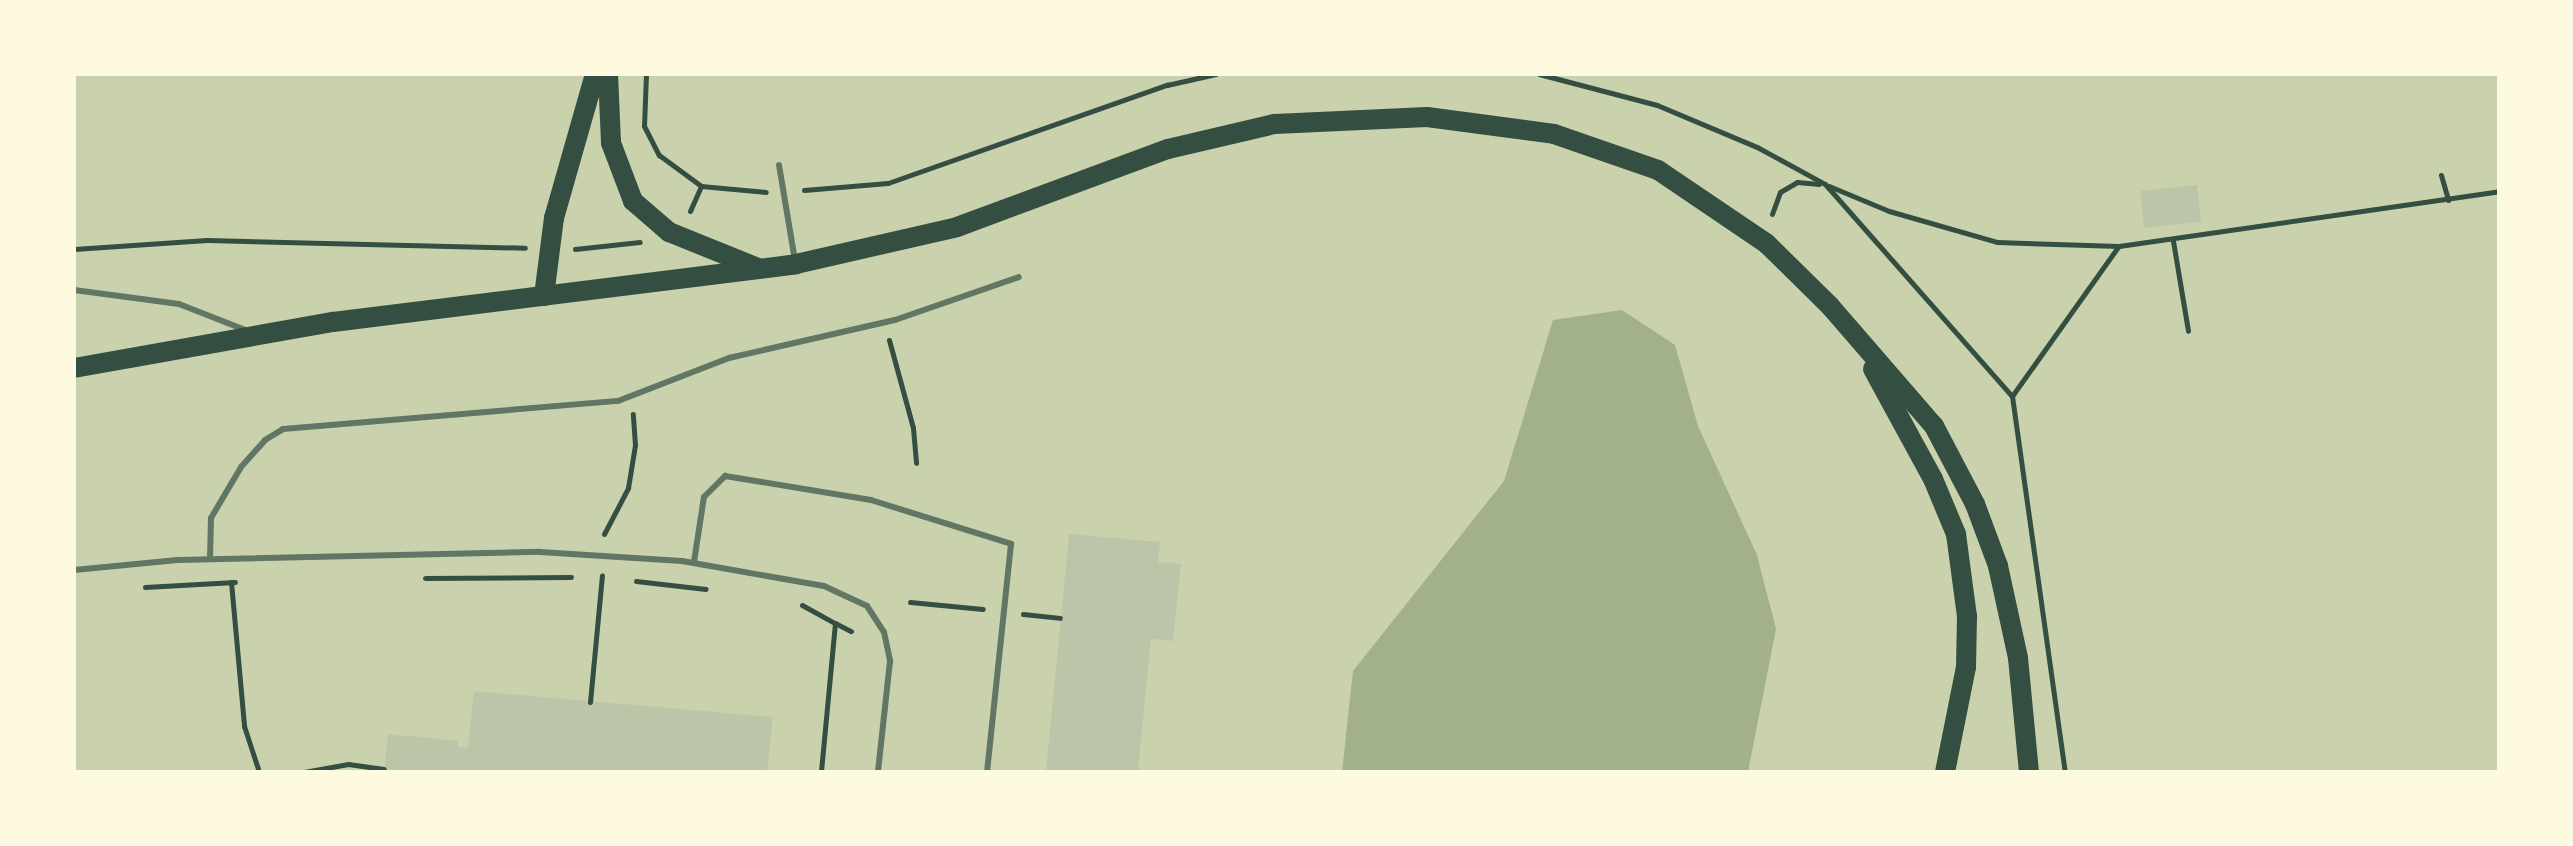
<!DOCTYPE html>
<style>
body{margin:0}
#map{position:relative;width:2573px;height:846px;overflow:hidden;background:#e9edc9;font-family:"Roboto Condensed",sans-serif}
div>[style]{position:absolute}
.green>*{inset:0;background:#cad2ad;transform-origin:0 0}
.water>*{inset:0;background:#a3b18a}
.building>*{inset:0;background:#bcc5a7;transform-origin:0 0}
.path>*{height:5px;margin:-2.5px;padding:0 2.5px;transform-origin:2.5px;border-radius:2.5px;background:#344e41}
.service>*{height:6px;margin:-3px;padding:0 3px;transform-origin:3px;border-radius:3px;background:#617663}
.primary>*{height:20px;margin:-10px;padding:0 10px;transform-origin:10px;border-radius:10px;background:#344e41}
span{translate:-50% -50%;white-space:nowrap;text-align:center;line-height:1.15;-webkit-text-stroke:6px #fefae0;paint-order:stroke}
.frame{position:absolute;inset:0;border:76px solid #fefae0;pointer-events:none}
</style>
<div id="map">
<div class="green">
<i style="left:74px;top:74px;width:2425px;height:698px"></i>
</div>
<div class="water">
<i style="clip-path:polygon(1622px 310px,1675px 345px,1698px 426px,1757px 555px,1776px 629px,1748px 772px,1342px 772px,1353px 671px,1504px 481px,1553px 320px)"></i>
</div>
<div class="building">
<i style="left:2197px;top:185px;width:37px;height:57px;rotate:84deg"></i>
<i style="clip-path:polygon(1069px 534px,1160px 542px,1158px 562px,1181px 564px,1173px 641px,1151px 639px,1138px 772px,1046px 772px)"></i>
<i style="clip-path:polygon(474px 691px,773px 717px,767px 772px,384px 772px,388px 734px,458px 741px,458px 747px,468px 748px)"></i>
</div>
<div class="path">
<i style="left:646px;top:74px;width:52px;rotate:92.2deg"></i>
<i style="left:644px;top:126px;width:33px;rotate:63deg"></i>
<i style="left:659px;top:155px;width:52px;rotate:36.4deg"></i>
<i style="left:701px;top:186px;width:65px;rotate:5.3deg"></i>
<i style="left:1539px;top:74px;width:122px;rotate:14.7deg"></i>
<i style="left:1657px;top:105px;width:108px;rotate:22.8deg"></i>
<i style="left:1757px;top:147px;width:77px;rotate:28.6deg"></i>
<i style="left:1825px;top:184px;width:283px;rotate:48.6deg"></i>
<i style="left:2012px;top:396px;width:380px;rotate:82deg"></i>
<i style="left:2441px;top:175px;width:26px;rotate:74deg"></i>
<i style="left:1829px;top:186px;width:65px;rotate:22.6deg"></i>
<i style="left:1889px;top:211px;width:112px;rotate:16deg"></i>
<i style="left:1997px;top:242px;width:122px;rotate:1.9deg"></i>
<i style="left:2119px;top:246px;width:384px;rotate:-8.2deg"></i>
<i style="left:804px;top:190px;width:84px;rotate:-4.8deg"></i>
<i style="left:888px;top:183px;width:296px;rotate:-19.4deg"></i>
<i style="left:1167px;top:85px;width:50px;rotate:-12.7deg"></i>
<i style="left:690px;top:211px;width:27px;rotate:-66deg"></i>
<i style="left:1772px;top:214px;width:23px;rotate:-70deg"></i>
<i style="left:1780px;top:192px;width:20px;rotate:-30deg"></i>
<i style="left:1797px;top:182px;width:22px;rotate:5deg"></i>
<i style="left:2173px;top:241px;width:91px;rotate:80.5deg"></i>
<i style="left:74px;top:249px;width:133px;rotate:-3.9deg"></i>
<i style="left:207px;top:240px;width:318px;rotate:1.4deg"></i>
<i style="left:575px;top:249px;width:65px;rotate:-6.1deg"></i>
<i style="left:889px;top:340px;width:91px;rotate:74.7deg"></i>
<i style="left:913px;top:428px;width:35px;rotate:85deg"></i>
<i style="left:2012px;top:396px;width:183px;rotate:-54.6deg"></i>
<i style="left:604px;top:534px;width:52px;rotate:-62.4deg"></i>
<i style="left:628px;top:488px;width:44px;rotate:-80.8deg"></i>
<i style="left:635px;top:445px;width:31px;rotate:-94deg"></i>
<i style="left:425px;top:578px;width:146px;rotate:-0.4deg"></i>
<i style="left:636px;top:581px;width:70px;rotate:6.5deg"></i>
<i style="left:231px;top:582px;width:145px;rotate:84.8deg"></i>
<i style="left:244px;top:726px;width:48px;rotate:71.9deg"></i>
<i style="left:145px;top:587px;width:90px;rotate:-3.2deg"></i>
<i style="left:910px;top:602px;width:73px;rotate:5.5deg"></i>
<i style="left:802px;top:605px;width:38px;rotate:29deg"></i>
<i style="left:835px;top:623px;width:150px;rotate:95.4deg"></i>
<i style="left:1023px;top:614px;width:37px;rotate:6deg"></i>
<i style="left:835px;top:623px;width:18px;rotate:27deg"></i>
<i style="left:590px;top:702px;width:127px;rotate:-84.6deg"></i>
<i style="left:304px;top:772px;width:45px;rotate:-10.3deg"></i>
<i style="left:348px;top:764px;width:36px;rotate:8deg"></i>
</div>
<div class="service">
<i style="left:779px;top:165px;width:97px;rotate:80.5deg"></i>
<i style="left:74px;top:290px;width:106px;rotate:7.6deg"></i>
<i style="left:179px;top:304px;width:74px;rotate:21.4deg"></i>
<i style="left:210px;top:559px;width:41px;rotate:-88.6deg"></i>
<i style="left:211px;top:518px;width:59px;rotate:-59.5deg"></i>
<i style="left:241px;top:467px;width:36px;rotate:-48deg"></i>
<i style="left:265px;top:440px;width:21px;rotate:-31deg"></i>
<i style="left:283px;top:429px;width:336px;rotate:-4.8deg"></i>
<i style="left:618px;top:401px;width:119px;rotate:-21.2deg"></i>
<i style="left:729px;top:358px;width:170px;rotate:-12.9deg"></i>
<i style="left:895px;top:320px;width:131px;rotate:-19.1deg"></i>
<i style="left:694px;top:562px;width:66px;rotate:-81.3deg"></i>
<i style="left:704px;top:497px;width:30px;rotate:-45deg"></i>
<i style="left:725px;top:476px;width:148px;rotate:9.3deg"></i>
<i style="left:871px;top:500px;width:147px;rotate:17.4deg"></i>
<i style="left:1011px;top:544px;width:229px;rotate:96deg"></i>
<i style="left:74px;top:570px;width:104px;rotate:-5.5deg"></i>
<i style="left:178px;top:560px;width:362px;rotate:-1.3deg"></i>
<i style="left:540px;top:552px;width:142px;rotate:3.6deg"></i>
<i style="left:682px;top:561px;width:144px;rotate:10deg"></i>
<i style="left:824px;top:586px;width:47px;rotate:24.9deg"></i>
<i style="left:867px;top:606px;width:31px;rotate:57deg"></i>
<i style="left:884px;top:632px;width:30px;rotate:78deg"></i>
<i style="left:890px;top:661px;width:112px;rotate:96.2deg"></i>
</div>
<div class="primary">
<i style="left:608px;top:74px;width:69px;rotate:87.5deg"></i>
<i style="left:611px;top:143px;width:62px;rotate:69.2deg"></i>
<i style="left:633px;top:201px;width:48px;rotate:40.7deg"></i>
<i style="left:669px;top:232px;width:96px;rotate:22deg"></i>
<i style="left:544px;top:296px;width:79px;rotate:-82.7deg"></i>
<i style="left:554px;top:218px;width:150px;rotate:-74.1deg"></i>
<i style="left:74px;top:368px;width:263px;rotate:-10.1deg"></i>
<i style="left:333px;top:322px;width:467px;rotate:-7.1deg"></i>
<i style="left:796px;top:264px;width:165px;rotate:-12.9deg"></i>
<i style="left:957px;top:227px;width:225px;rotate:-20.3deg"></i>
<i style="left:1168px;top:149px;width:110px;rotate:-13.2deg"></i>
<i style="left:1275px;top:124px;width:152px;rotate:-2.6deg"></i>
<i style="left:1427px;top:117px;width:128px;rotate:7.6deg"></i>
<i style="left:1554px;top:134px;width:110px;rotate:19.1deg"></i>
<i style="left:1658px;top:170px;width:130px;rotate:34.1deg"></i>
<i style="left:1766px;top:243px;width:90px;rotate:44.5deg"></i>
<i style="left:1830px;top:306px;width:159px;rotate:49.1deg"></i>
<i style="left:1934px;top:426px;width:88px;rotate:62.3deg"></i>
<i style="left:1975px;top:504px;width:66px;rotate:69.6deg"></i>
<i style="left:1998px;top:566px;width:94px;rotate:77.7deg"></i>
<i style="left:2018px;top:658px;width:115px;rotate:84.5deg"></i>
<i style="left:1873px;top:369px;width:125px;rotate:61.4deg"></i>
<i style="left:1933px;top:479px;width:60px;rotate:67.3deg"></i>
<i style="left:1956px;top:534px;width:83px;rotate:82.4deg"></i>
<i style="left:1967px;top:616px;width:51px;rotate:91.1deg"></i>
<i style="left:1966px;top:667px;width:107px;rotate:101.3deg"></i>
</div>
<div class="frame"></div>
</div>
